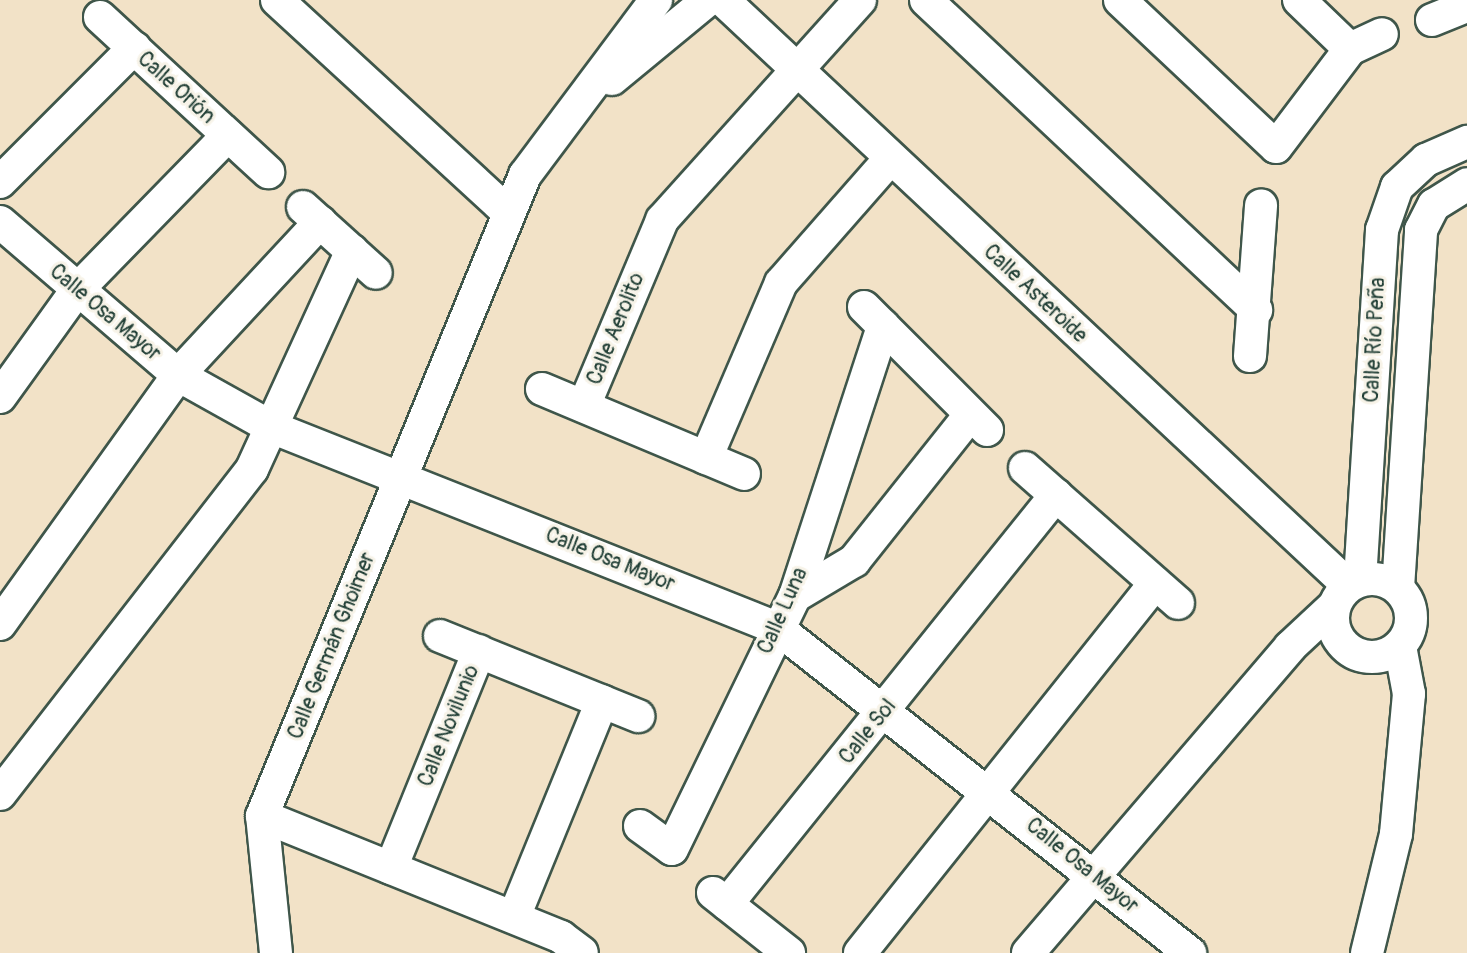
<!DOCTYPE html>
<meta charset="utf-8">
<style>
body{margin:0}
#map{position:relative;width:1467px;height:953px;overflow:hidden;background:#f2e2c7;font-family:Pangolin,sans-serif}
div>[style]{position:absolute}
.roads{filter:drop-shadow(2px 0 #3f564a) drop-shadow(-2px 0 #3f564a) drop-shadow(0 2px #3f564a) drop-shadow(0 -2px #3f564a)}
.minor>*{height:32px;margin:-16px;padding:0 16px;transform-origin:16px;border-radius:16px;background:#fff}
.minor>.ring{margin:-16px;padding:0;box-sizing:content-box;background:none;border:32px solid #fff;border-radius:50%}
span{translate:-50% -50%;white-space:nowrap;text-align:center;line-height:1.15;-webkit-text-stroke:6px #f7f3e8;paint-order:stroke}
.street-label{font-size:21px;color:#1f3d34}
</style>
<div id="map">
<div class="roads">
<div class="minor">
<i style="left:277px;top:0;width:315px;rotate:42.6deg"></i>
<i style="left:723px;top:0;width:857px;rotate:43.11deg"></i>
<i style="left:926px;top:0;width:453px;rotate:43.2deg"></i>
<i style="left:1120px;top:0;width:214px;rotate:43.3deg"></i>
<i style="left:1276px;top:147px;width:123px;rotate:-52.9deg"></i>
<i style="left:1350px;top:49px;width:35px;rotate:-25deg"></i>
<i style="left:1299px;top:0;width:71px;rotate:43.9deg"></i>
<i style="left:100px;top:17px;width:229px;rotate:42.7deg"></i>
<i style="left:1432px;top:20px;width:38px;rotate:-22deg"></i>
<i style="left:612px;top:79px;width:124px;rotate:-39.5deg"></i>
<i style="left:0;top:182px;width:190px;rotate:-45deg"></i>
<i style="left:303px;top:207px;width:98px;rotate:42.1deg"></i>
<i style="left:0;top:222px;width:235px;rotate:40.7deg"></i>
<i style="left:178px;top:375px;width:107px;rotate:29.2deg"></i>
<i style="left:271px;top:427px;width:544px;rotate:21.66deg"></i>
<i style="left:777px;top:628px;width:526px;rotate:38.2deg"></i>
<i style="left:864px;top:307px;width:174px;rotate:45deg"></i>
<i style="left:1250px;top:356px;width:151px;rotate:-85.8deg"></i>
<i style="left:542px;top:389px;width:219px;rotate:22.8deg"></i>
<i style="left:0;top:397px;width:132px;rotate:-54.3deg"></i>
<i style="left:77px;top:290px;width:216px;rotate:-45.7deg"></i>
<i style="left:584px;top:406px;width:202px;rotate:-67.2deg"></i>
<i style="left:662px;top:220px;width:296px;rotate:-48deg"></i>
<i style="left:706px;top:458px;width:190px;rotate:-66.8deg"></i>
<i style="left:781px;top:283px;width:165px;rotate:-48.7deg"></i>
<i style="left:1025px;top:468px;width:204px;rotate:41.4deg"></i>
<i class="ring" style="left:1333px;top:579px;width:46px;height:46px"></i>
<i style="left:1360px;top:580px;width:351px;rotate:-86.4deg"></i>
<i style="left:1382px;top:230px;width:46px;rotate:-70.8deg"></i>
<i style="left:1397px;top:187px;width:40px;rotate:-43deg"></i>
<i style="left:1426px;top:160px;width:45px;rotate:-23.7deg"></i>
<i style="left:1398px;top:588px;width:359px;rotate:-86.3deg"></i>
<i style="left:1421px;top:230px;width:28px;rotate:-63deg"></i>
<i style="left:1434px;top:205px;width:39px;rotate:-32deg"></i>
<i style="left:795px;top:596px;width:69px;rotate:-30.7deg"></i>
<i style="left:854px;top:561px;width:186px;rotate:-51.5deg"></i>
<i style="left:0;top:624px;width:306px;rotate:-54.4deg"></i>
<i style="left:178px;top:375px;width:209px;rotate:-47.1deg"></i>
<i style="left:440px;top:636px;width:214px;rotate:22deg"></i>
<i style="left:0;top:794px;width:411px;rotate:-52.2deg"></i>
<i style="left:252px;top:469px;width:240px;rotate:-65.4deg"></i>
<i style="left:262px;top:816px;width:323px;rotate:22deg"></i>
<i style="left:561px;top:937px;width:26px;rotate:37deg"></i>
<i style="left:640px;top:826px;width:39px;rotate:36deg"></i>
<i style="left:672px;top:849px;width:281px;rotate:-64.1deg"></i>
<i style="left:795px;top:596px;width:284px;rotate:-71.9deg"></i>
<i style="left:391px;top:868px;width:234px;rotate:-67.9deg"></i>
<i style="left:713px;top:893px;width:97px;rotate:38.3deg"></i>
<i style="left:727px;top:904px;width:525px;rotate:-51.19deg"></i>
<i style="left:514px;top:917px;width:233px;rotate:-67.8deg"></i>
<i style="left:276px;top:953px;width:138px;rotate:-95.8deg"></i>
<i style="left:262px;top:816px;width:693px;rotate:-67.69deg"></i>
<i style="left:525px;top:175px;width:219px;rotate:-53.2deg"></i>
<i style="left:860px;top:953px;width:473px;rotate:-51.4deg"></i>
<i style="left:1028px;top:953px;width:403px;rotate:-49.4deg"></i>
<i style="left:1290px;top:647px;width:60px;rotate:-43deg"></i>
<i style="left:1367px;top:953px;width:122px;rotate:-76.3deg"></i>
<i style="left:1396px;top:834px;width:141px;rotate:-84.7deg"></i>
<i style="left:1409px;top:694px;width:49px;rotate:-100.6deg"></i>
</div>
</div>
<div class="street-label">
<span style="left:176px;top:88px;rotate:42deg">Calle Orión</span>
<span style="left:1035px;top:294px;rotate:43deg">Calle Asteroide</span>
<span style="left:105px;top:313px;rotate:40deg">Calle Osa Mayor</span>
<span style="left:616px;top:329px;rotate:-68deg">Calle Aerolito</span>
<span style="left:1375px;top:340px;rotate:-87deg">Calle Río Peña</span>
<span style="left:610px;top:560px;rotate:22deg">Calle Osa Mayor</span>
<span style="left:783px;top:611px;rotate:-66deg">Calle Luna</span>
<span style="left:332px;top:646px;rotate:-68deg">Calle Germán Ghoimer</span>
<span style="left:449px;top:726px;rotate:-68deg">Calle Novilunio</span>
<span style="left:868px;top:732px;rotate:-51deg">Calle Sol</span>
<span style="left:1082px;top:866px;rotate:39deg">Calle Osa Mayor</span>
</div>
</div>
